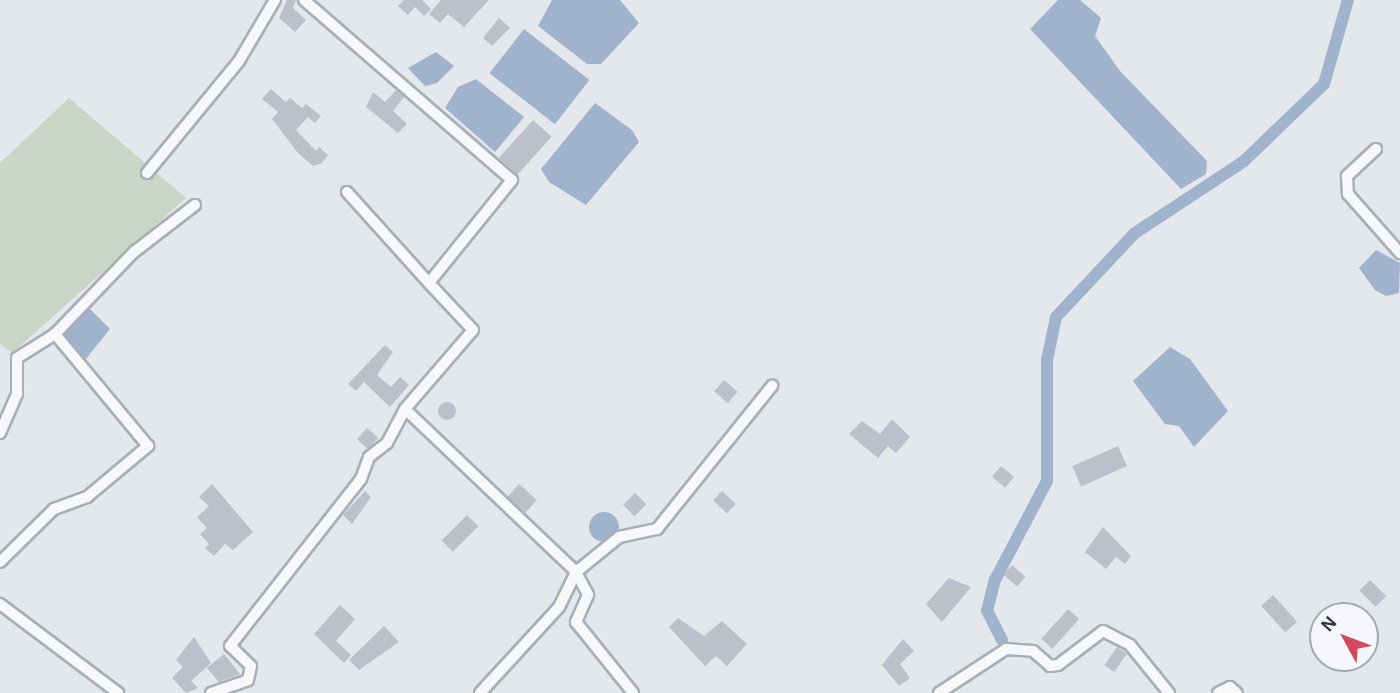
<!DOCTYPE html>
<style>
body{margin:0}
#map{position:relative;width:1400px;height:693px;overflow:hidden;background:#e4e7ec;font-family:"Alegreya Sans",sans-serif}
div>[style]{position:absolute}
.green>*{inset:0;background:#c9d6c5}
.water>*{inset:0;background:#9fb4cc;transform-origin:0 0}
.round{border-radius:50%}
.canal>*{height:12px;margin:-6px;padding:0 6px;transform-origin:6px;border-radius:6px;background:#9fb4cc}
.building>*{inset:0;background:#bbc0ca;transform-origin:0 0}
.roads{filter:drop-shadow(2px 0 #a9aeb7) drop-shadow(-2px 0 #a9aeb7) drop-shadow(0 2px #a9aeb7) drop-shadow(0 -2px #a9aeb7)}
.minor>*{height:10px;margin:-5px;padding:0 5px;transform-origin:5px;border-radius:5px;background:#f7f8fa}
span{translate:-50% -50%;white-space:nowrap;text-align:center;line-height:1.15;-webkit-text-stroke:5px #f4f6f9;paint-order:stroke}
.north{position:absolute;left:1309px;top:602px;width:70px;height:70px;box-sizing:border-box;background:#f4f6f9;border:2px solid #a4a8b1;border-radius:50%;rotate:311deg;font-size:19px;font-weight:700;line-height:28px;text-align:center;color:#2b3445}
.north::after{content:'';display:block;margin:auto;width:24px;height:32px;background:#d1495b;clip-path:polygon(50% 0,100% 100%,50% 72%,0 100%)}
</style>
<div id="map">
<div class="green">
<i style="clip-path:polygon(69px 98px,186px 198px,12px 353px,0 344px,0 163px)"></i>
</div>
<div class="water">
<i style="clip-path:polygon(552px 0,620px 0,639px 23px,601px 64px,587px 64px,538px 26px)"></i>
<i style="clip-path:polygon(1058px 0,1080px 0,1101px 18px,1095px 36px,1120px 71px,1207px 161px,1206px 174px,1181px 189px,1030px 29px)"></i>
<i style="left:524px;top:29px;width:83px;height:56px;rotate:38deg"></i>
<i style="clip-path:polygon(436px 52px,454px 66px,437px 83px,425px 86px,408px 68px)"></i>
<i style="clip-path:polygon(476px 79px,524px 117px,495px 152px,445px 108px,458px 87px)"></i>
<i style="clip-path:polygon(595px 103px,632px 130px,639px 142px,586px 205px,549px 182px,541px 169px)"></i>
<i style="clip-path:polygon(1376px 250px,1400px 263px,1399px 293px,1386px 296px,1375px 290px,1359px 268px)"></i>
<i style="clip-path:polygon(89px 308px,110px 329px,85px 360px,64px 334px)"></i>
<i style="clip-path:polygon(1170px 347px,1190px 359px,1228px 411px,1194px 447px,1179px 426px,1165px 424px,1133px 381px)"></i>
<i class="round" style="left:589px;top:512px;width:30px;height:30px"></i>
</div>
<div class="canal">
<i style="left:1002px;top:640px;width:33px;rotate:-117deg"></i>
<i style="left:987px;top:611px;width:32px;rotate:-76deg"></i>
<i style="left:995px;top:580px;width:112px;rotate:-62.3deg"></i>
<i style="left:1047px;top:481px;width:121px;rotate:-90deg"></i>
<i style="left:1047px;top:360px;width:44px;rotate:-78.2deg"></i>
<i style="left:1056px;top:317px;width:115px;rotate:-46.8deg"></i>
<i style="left:1135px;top:233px;width:131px;rotate:-33.4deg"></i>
<i style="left:1244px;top:161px;width:111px;rotate:-43.9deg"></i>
<i style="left:1324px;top:84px;width:87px;rotate:-74.1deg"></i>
</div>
<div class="building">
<i style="clip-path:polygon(287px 0,296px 0,293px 8px,306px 20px,295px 32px,279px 18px)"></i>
<i style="clip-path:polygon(404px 0,422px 0,431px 9px,424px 16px,415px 7px,408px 15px,398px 6px)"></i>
<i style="clip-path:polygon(441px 0,489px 0,464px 27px,448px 14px,440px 23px,429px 14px)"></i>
<i style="clip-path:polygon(499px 18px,510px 28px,492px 46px,483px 38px)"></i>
<i style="clip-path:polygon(271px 89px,286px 102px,290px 98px,302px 108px,306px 104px,321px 116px,315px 123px,308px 117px,296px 130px,316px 151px,319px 147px,328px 155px,322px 163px,313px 166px,298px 153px,272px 119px,278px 112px,262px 99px)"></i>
<i style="clip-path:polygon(396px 90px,404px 97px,393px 111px,407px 124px,398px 133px,366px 107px,373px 92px,385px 102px)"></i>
<i style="left:533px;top:120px;width:25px;height:51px;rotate:42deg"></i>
<i style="clip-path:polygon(385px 345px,393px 352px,377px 375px,391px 387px,400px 377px,409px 385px,390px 407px,364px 382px,356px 391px,348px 384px)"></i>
<i style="left:724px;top:380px;width:18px;height:15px;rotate:41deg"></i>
<i class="round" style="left:438px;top:402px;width:18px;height:18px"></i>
<i style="clip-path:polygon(892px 419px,910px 437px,896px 453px,888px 446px,878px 458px,849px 434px,862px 421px,880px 434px)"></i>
<i style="left:367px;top:428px;width:15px;height:15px;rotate:42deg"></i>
<i style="left:1118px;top:446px;width:22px;height:50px;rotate:66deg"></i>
<i style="left:1001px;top:466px;width:17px;height:14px;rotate:40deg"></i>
<i style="clip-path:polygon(212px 484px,253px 532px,233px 550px,225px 544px,214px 556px,205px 548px,209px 544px,200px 534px,207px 528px,197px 517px,209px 506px,199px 497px)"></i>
<i style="left:519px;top:484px;width:24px;height:17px;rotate:42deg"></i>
<i style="clip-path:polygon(365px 491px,371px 497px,352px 524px,343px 515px)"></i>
<i style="left:722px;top:491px;width:19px;height:13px;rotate:43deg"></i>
<i style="left:635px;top:493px;width:16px;height:17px;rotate:45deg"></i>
<i style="left:467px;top:515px;width:16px;height:36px;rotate:45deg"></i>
<i style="clip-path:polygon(1103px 527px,1131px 556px,1125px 564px,1116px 557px,1106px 569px,1085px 552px)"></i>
<i style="left:1012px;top:565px;width:18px;height:13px;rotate:41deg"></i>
<i style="clip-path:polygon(949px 578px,971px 587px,942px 622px,926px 604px)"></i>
<i style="left:1370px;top:580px;width:23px;height:15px;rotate:45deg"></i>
<i style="left:1273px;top:595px;width:36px;height:16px;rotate:48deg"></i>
<i style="clip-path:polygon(340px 605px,355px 619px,336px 641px,351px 655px,344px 663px,314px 634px)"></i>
<i style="left:1068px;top:609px;width:15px;height:40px;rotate:42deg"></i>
<i style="clip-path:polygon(678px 618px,704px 636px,722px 621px,747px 644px,727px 666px,716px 656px,705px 666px,669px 627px)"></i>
<i style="clip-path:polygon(384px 626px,399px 642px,359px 670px,349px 660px)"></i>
<i style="clip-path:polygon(194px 637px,211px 663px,191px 681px,198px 688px,186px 693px,172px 678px,183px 667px,176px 660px)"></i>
<i style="clip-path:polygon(903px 639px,914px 651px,900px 664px,910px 678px,899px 686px,882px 665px)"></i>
<i style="left:1117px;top:647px;width:12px;height:22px;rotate:35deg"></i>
<i style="clip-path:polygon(224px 654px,240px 674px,219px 682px,207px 668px)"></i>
</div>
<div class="roads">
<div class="minor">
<i style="left:304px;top:0;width:275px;rotate:40.9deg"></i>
<i style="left:512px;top:180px;width:132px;rotate:128.9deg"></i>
<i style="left:429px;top:283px;width:64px;rotate:46.9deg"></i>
<i style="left:473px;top:330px;width:104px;rotate:130.7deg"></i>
<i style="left:405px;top:409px;width:236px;rotate:43.6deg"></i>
<i style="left:576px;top:572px;width:26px;rotate:62deg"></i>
<i style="left:588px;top:595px;width:30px;rotate:114deg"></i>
<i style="left:576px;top:622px;width:91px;rotate:51.2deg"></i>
<i style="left:1376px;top:149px;width:40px;rotate:137deg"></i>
<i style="left:1347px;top:176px;width:18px;rotate:87deg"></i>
<i style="left:1348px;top:194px;width:79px;rotate:48.6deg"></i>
<i style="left:147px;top:173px;width:145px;rotate:-50.6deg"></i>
<i style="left:239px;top:61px;width:71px;rotate:-59.5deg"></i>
<i style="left:347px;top:192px;width:122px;rotate:48deg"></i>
<i style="left:0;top:433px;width:43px;rotate:-66.4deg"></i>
<i style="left:17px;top:394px;width:36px;rotate:-90deg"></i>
<i style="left:17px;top:358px;width:45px;rotate:-32.3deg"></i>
<i style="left:55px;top:334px;width:114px;rotate:-46.1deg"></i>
<i style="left:134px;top:252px;width:77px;rotate:-37.6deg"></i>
<i style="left:0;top:562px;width:76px;rotate:-44.5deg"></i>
<i style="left:54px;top:509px;width:35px;rotate:-20deg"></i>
<i style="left:87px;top:497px;width:80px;rotate:-39.9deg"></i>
<i style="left:148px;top:446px;width:146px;rotate:-129.7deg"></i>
<i style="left:0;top:604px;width:148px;rotate:37deg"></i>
<i style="left:211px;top:693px;width:39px;rotate:-19deg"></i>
<i style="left:248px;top:680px;width:14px;rotate:-78deg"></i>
<i style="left:251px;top:666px;width:29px;rotate:-136deg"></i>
<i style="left:230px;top:646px;width:212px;rotate:-51.9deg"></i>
<i style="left:361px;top:479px;width:23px;rotate:-70deg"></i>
<i style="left:369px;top:457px;width:23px;rotate:-38deg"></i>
<i style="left:387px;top:443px;width:38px;rotate:-62deg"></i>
<i style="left:480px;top:693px;width:117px;rotate:-47.4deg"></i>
<i style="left:559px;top:607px;width:39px;rotate:-64deg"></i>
<i style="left:576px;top:572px;width:55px;rotate:-39.1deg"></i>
<i style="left:619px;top:537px;width:39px;rotate:-12deg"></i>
<i style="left:657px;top:529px;width:184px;rotate:-51.2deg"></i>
<i style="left:939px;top:693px;width:80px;rotate:-33.3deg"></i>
<i style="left:1006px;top:649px;width:27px;rotate:4deg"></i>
<i style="left:1033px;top:651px;width:23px;rotate:41deg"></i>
<i style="left:1050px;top:666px;width:8px;rotate:-7deg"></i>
<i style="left:1058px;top:665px;width:56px;rotate:-37.1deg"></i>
<i style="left:1103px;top:631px;width:30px;rotate:27deg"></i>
<i style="left:1130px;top:645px;width:62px;rotate:50.9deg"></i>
<i style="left:1218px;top:693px;width:13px;rotate:-27deg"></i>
<i style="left:1230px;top:687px;width:9px;rotate:41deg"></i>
</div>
</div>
<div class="north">N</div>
</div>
